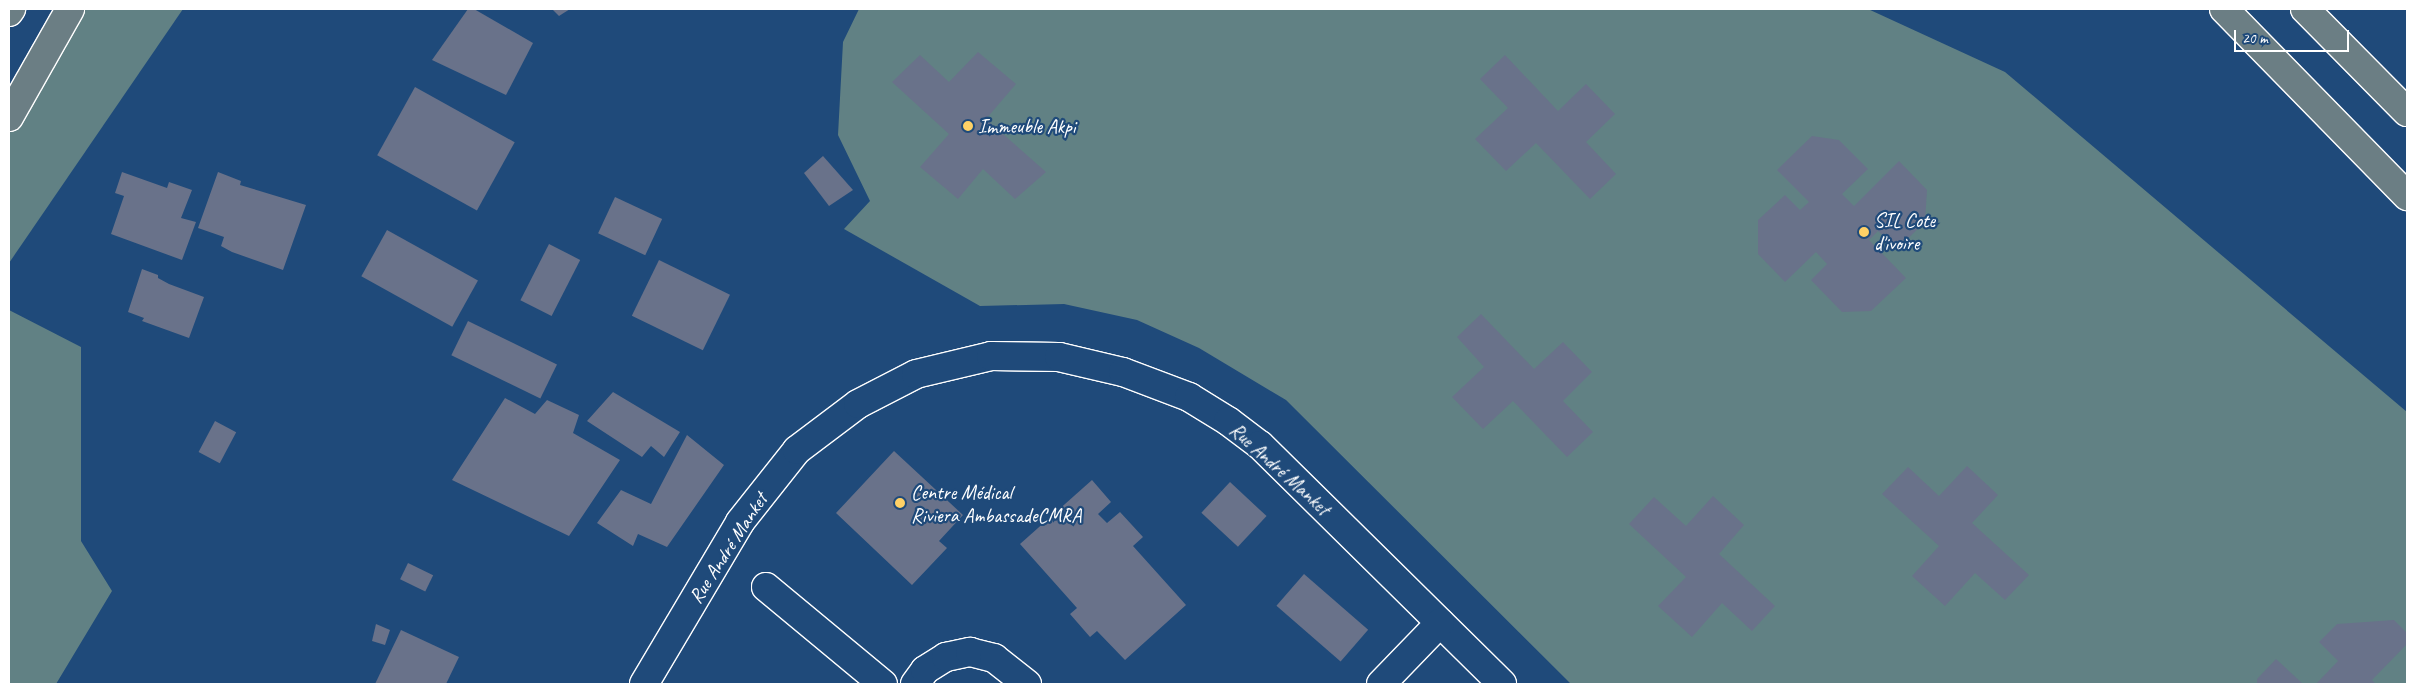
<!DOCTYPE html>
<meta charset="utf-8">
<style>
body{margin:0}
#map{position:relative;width:2416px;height:693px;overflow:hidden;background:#1f4a7a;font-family:Caveat,sans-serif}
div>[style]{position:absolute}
.green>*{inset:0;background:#618184}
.building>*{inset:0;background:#69728a;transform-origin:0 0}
.roads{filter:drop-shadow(1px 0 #fff) drop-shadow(-1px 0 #fff) drop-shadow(0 1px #fff) drop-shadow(0 -1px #fff)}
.minor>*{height:28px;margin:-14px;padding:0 14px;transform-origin:14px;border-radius:14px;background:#1f4a7a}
.major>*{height:28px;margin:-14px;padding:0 14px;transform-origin:14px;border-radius:14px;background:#6b7e84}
.highway>*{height:28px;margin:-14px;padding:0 14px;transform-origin:14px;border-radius:14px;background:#6b7e84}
.dots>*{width:14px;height:14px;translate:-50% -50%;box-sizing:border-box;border:2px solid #1f4a7a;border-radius:50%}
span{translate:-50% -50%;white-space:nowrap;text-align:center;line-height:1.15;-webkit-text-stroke:4.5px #1f4a7a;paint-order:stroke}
.poi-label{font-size:20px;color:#fff}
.left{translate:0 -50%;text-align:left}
.street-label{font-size:20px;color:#fff}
.frame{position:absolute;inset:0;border:10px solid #fff;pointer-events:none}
.scale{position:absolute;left:2234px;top:30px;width:115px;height:22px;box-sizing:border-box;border:2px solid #fff;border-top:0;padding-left:6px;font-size:15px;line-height:18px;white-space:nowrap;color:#fff;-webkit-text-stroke:4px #1f4a7a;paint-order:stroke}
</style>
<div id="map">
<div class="green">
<i style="clip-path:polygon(58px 9px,183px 9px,9px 263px,9px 98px)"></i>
<i style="clip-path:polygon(859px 9px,1868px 9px,2005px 72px,2407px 412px,2407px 684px,1571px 684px,1286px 400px,1199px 348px,1137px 320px,1064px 304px,980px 306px,844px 229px,870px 201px,838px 135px,843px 42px)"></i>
<i style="clip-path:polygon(9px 310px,81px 347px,81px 541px,112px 591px,56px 684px,9px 684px)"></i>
</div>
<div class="building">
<i style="clip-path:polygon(468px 9px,474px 9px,533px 43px,506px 95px,432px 60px)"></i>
<i style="clip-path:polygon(552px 9px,570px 9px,559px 16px)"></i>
<i style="clip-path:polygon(978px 52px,1016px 84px,986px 119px,1046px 172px,1015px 199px,983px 169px,958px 199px,920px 167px,949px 134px,892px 82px,920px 55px,949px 82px)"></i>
<i style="clip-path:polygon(1505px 55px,1558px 111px,1586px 84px,1615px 114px,1586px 142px,1616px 174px,1590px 199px,1536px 143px,1506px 171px,1475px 139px,1508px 108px,1480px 79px)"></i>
<i style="left:415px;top:87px;width:114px;height:78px;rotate:29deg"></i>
<i style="clip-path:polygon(1812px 136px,1839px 140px,1868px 169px,1842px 194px,1854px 206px,1899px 161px,1927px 190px,1925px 222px,1897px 249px,1878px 231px,1869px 240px,1906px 278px,1871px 311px,1842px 312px,1811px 280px,1827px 264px,1816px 252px,1785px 282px,1758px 254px,1758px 220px,1785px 195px,1800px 210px,1809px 202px,1777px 170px)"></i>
<i style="clip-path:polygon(823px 156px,853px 190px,829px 206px,804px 173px)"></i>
<i style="clip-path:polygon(122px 172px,167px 188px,169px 182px,192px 190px,181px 218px,196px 222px,182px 260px,111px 234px,124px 196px,115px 193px)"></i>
<i style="clip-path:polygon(218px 172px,241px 181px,240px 185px,306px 205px,283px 270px,232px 252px,221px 246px,224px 237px,198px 228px)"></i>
<i style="left:615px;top:197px;width:52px;height:40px;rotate:25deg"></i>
<i style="left:387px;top:230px;width:104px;height:53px;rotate:29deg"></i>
<i style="left:549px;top:244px;width:35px;height:63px;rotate:27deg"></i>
<i style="left:659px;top:260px;width:79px;height:62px;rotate:26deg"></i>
<i style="clip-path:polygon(142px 269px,158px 275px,158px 278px,169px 284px,204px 297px,189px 338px,142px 321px,144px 318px,128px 312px)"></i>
<i style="clip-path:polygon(1481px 314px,1534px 369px,1563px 342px,1592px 372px,1563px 401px,1593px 432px,1567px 457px,1513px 401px,1483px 429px,1452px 397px,1484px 367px,1457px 337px)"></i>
<i style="left:468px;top:321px;width:99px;height:38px;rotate:26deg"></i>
<i style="clip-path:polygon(613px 392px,680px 432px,664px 457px,651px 446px,642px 457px,587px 421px)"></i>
<i style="clip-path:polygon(505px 398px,535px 414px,547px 400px,579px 415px,573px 433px,620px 460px,569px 536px,452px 480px)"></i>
<i style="left:215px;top:421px;width:24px;height:35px;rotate:28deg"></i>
<i style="clip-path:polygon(687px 435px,724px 465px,667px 547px,638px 534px,633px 546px,597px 523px,621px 490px,651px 504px)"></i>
<i style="clip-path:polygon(894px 451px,963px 515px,939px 541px,947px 548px,912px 585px,836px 513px)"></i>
<i style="clip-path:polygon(1967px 466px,1998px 495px,1972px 523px,2029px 575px,2005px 600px,1975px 573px,1945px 606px,1912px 576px,1939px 546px,1882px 494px,1908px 467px,1939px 496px)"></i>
<i style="clip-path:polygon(1092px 480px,1111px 502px,1098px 514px,1107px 523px,1120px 512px,1143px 537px,1133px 546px,1186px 605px,1125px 660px,1097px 631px,1090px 637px,1070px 614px,1077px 608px,1020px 544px)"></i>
<i style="left:1230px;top:482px;width:50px;height:42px;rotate:43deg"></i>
<i style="clip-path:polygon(1713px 496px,1744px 525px,1719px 554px,1775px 606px,1752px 631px,1722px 603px,1692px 637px,1658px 606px,1686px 577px,1629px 524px,1654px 497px,1686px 526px)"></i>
<i style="left:408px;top:563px;width:28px;height:18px;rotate:26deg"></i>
<i style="left:1304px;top:574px;width:85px;height:42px;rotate:41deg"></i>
<i style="clip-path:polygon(2394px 620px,2407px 633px,2407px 644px,2372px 680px,2376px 684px,2316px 684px,2338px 661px,2319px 642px,2337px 624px)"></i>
<i style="clip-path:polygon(376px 624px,390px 630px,385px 645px,372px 641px)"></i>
<i style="clip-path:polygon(401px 630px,459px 657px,446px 684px,375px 684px)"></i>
<i style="clip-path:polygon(2276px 659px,2303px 684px,2257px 684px,2257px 679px)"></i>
</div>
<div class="roads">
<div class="minor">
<i style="left:766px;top:587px;width:152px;rotate:39.7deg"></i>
<i style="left:644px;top:684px;width:188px;rotate:-59.3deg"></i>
<i style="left:740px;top:522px;width:92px;rotate:-51.6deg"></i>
<i style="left:797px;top:450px;width:76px;rotate:-37deg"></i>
<i style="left:858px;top:404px;width:65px;rotate:-27.3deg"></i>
<i style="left:916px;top:374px;width:77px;rotate:-13.5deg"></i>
<i style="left:991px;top:356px;width:68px;rotate:0.8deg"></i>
<i style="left:1059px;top:357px;width:66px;rotate:13.2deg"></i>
<i style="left:1123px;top:372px;width:71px;rotate:20.7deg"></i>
<i style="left:1189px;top:397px;width:46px;rotate:31.6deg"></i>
<i style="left:1228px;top:421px;width:40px;rotate:37deg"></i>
<i style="left:1260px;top:445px;width:340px;rotate:44.6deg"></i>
<i style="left:915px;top:684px;width:17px;rotate:-54deg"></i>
<i style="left:925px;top:670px;width:25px;rotate:-32deg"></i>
<i style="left:946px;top:657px;width:25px;rotate:-12deg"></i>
<i style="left:970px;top:652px;width:25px;rotate:14deg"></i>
<i style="left:994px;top:658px;width:42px;rotate:38.2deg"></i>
<i style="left:1381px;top:684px;width:85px;rotate:-46deg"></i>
</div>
<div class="major">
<i style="left:2224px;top:9px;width:262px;rotate:45.6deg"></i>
<i style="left:2305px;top:9px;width:145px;rotate:45.3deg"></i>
</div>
<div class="highway">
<i style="left:9px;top:12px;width:4px;rotate:-56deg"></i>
<i style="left:9px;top:117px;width:124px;rotate:-60.5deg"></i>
</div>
</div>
<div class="dots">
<i style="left:968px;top:126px;background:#ffd166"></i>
<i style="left:1864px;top:232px;background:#ffd166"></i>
<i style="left:900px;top:503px;background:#ffd166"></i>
</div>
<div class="poi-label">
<span class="left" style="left:978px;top:126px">Immeuble Akpi</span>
<span class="left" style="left:1874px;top:232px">SIL Cote<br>d'ivoire</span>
<span class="left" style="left:911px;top:504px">Centre Médical<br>Riviera AmbassadeCMRA</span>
</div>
<div class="street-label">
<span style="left:1280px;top:469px;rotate:42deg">Rue André Manket</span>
<span style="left:728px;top:548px;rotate:-57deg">Rue André Manket</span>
</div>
<div class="frame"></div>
<div class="scale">20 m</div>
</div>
